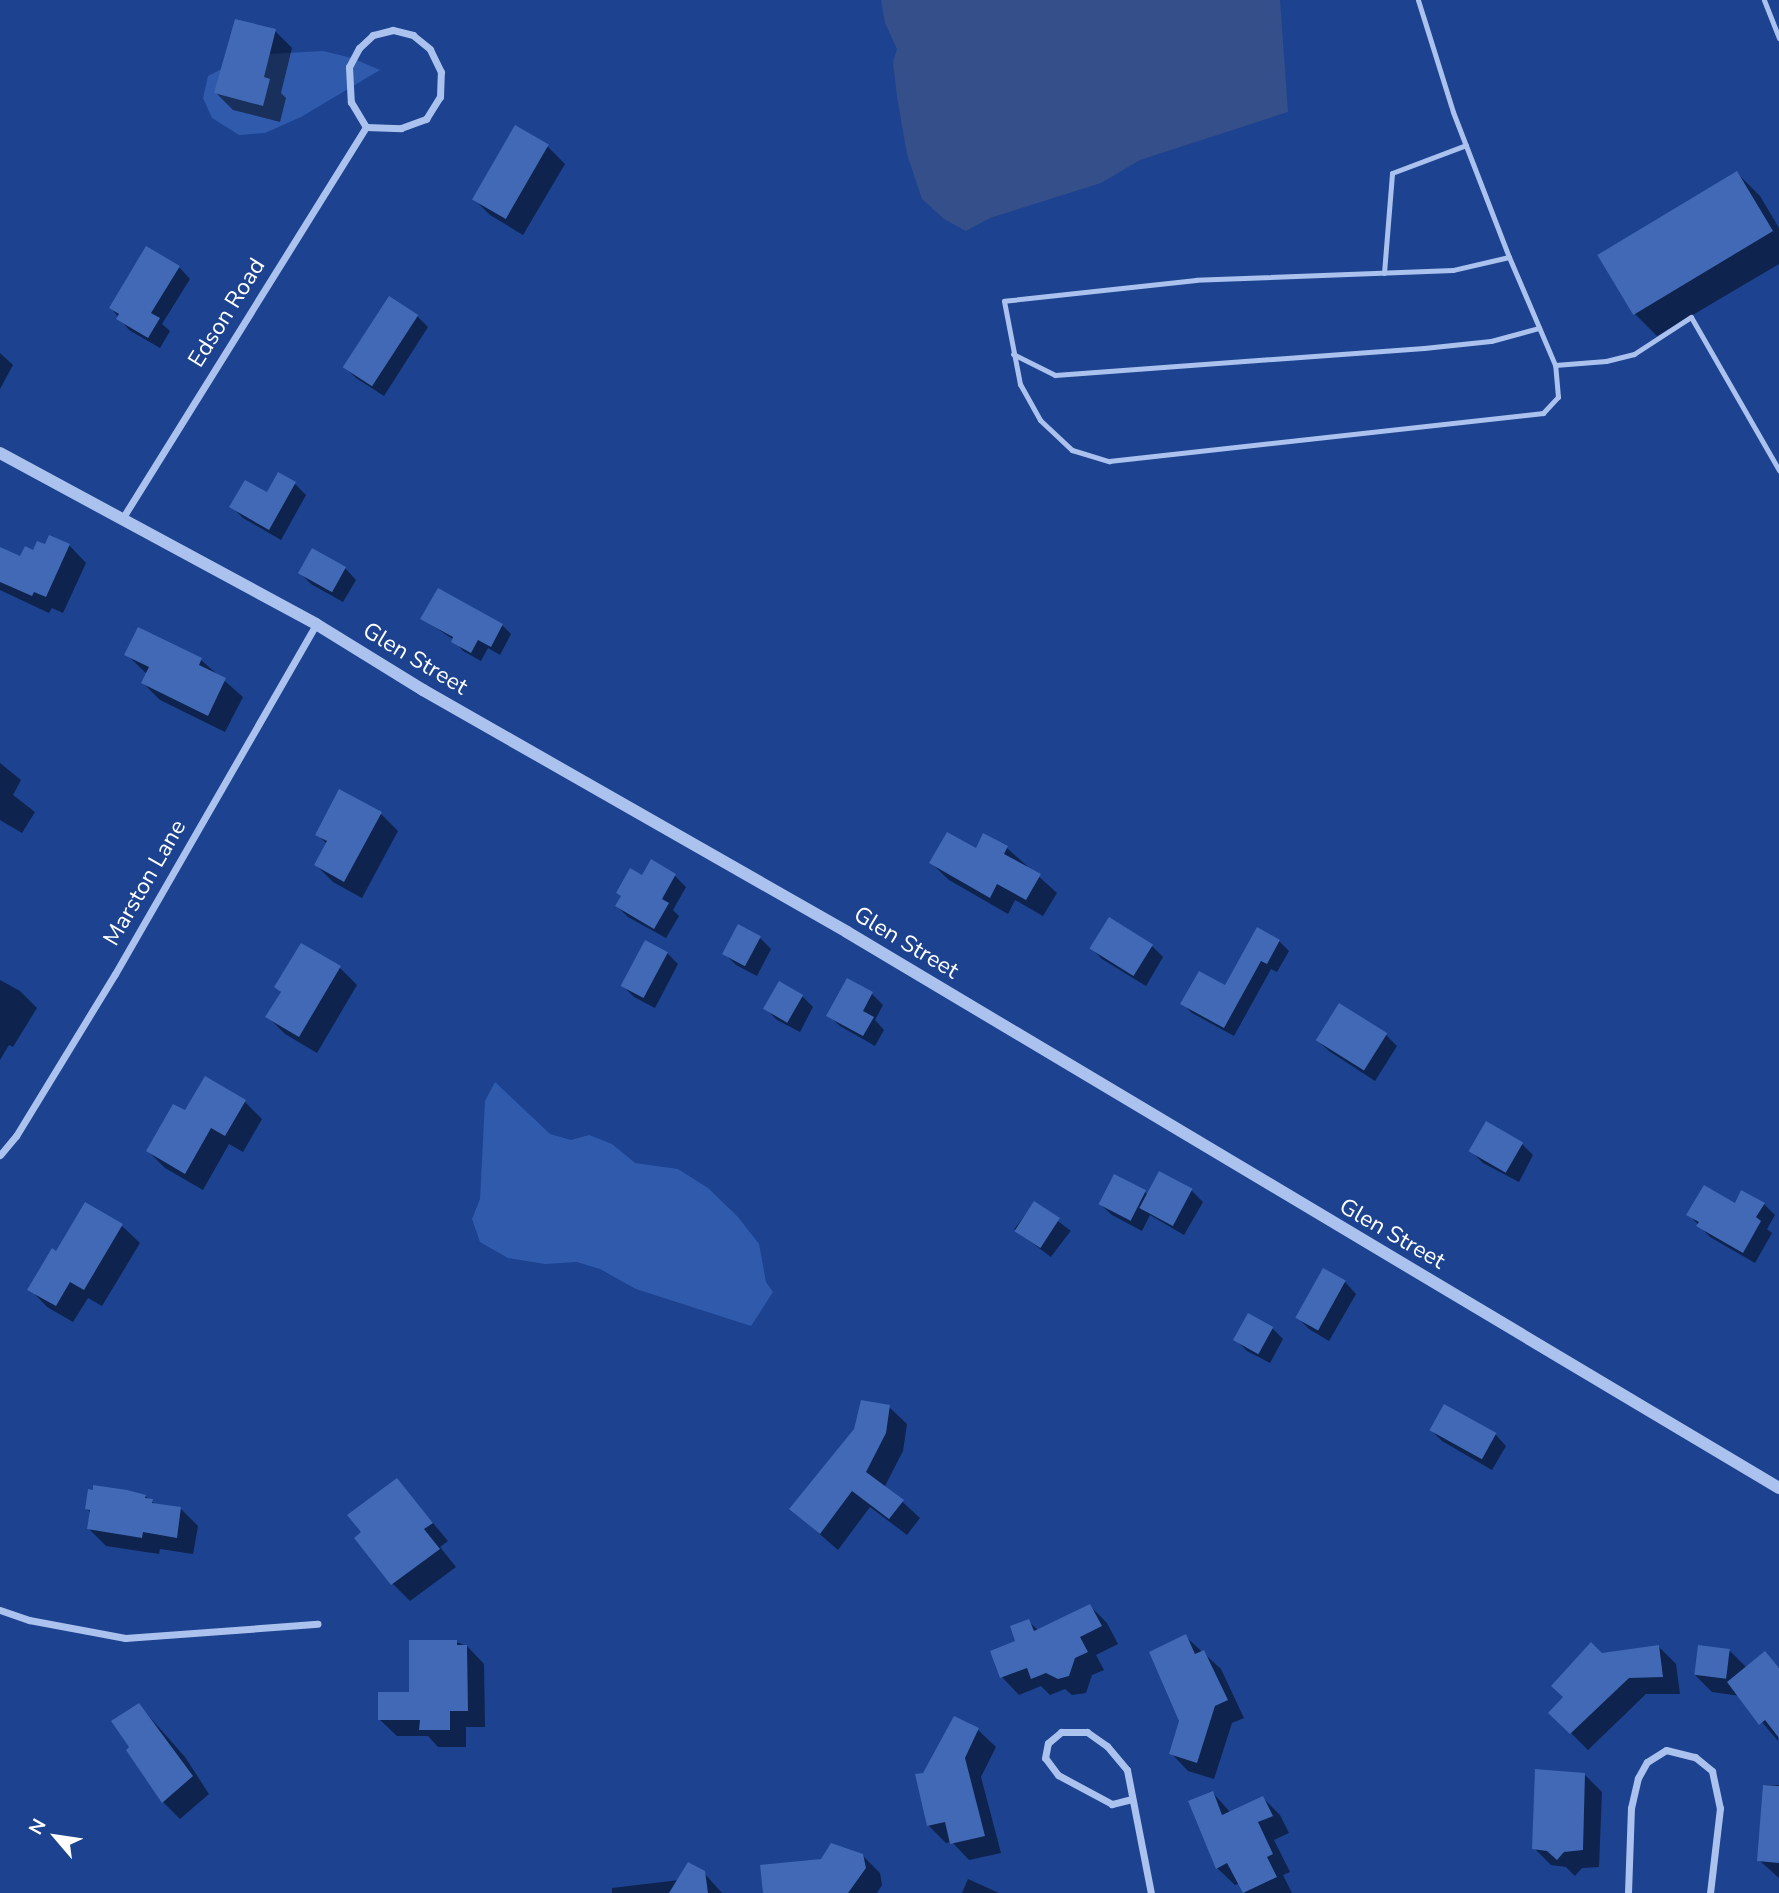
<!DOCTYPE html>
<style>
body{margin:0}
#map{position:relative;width:1779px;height:1893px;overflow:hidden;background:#1c4290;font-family:"Nunito Sans",sans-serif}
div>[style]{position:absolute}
.green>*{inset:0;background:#305bad}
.water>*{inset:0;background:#344f89}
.shadow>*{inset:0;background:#0007;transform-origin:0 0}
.building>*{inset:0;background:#4169b5;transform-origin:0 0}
.service>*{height:5px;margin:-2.5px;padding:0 2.5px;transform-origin:2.5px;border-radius:2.5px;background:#abc2ee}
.minor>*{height:7px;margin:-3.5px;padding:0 3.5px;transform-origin:3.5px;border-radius:3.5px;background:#abc2ee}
.tertiary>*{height:12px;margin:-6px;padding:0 6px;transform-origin:6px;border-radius:6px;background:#abc2ee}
span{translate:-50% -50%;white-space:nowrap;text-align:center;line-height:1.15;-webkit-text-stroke:5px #1c4290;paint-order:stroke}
.street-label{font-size:23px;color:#fff}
.north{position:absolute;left:21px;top:1802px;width:70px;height:70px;-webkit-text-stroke:5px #1c4290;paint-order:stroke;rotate:299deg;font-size:19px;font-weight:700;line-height:28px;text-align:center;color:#fff}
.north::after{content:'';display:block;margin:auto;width:24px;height:32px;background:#fff;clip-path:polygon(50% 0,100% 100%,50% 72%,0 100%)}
</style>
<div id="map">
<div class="green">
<i style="clip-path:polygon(323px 51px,352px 58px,380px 70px,301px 117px,265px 133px,239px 135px,212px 118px,203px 98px,208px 76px,237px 61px,269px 54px)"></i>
<i style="clip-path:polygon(495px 1082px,550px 1134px,571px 1140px,589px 1135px,612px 1144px,635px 1163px,678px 1169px,708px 1188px,738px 1217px,759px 1244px,766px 1282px,773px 1292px,751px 1326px,636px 1289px,600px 1269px,577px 1262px,545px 1264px,508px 1258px,480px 1242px,472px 1219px,480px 1199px,485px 1101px)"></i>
</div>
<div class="water">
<i style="clip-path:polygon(881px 0,1280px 0,1288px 112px,1140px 160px,1101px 183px,990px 218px,966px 231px,944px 219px,922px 199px,907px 154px,897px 97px,893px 62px,897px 49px,885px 23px)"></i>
</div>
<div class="shadow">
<i style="clip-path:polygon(275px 31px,292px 48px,281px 93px,286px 98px,280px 122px,233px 110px,216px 93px)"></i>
<i style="clip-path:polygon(548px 147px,565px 164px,523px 235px,490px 215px,473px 198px)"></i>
<i style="clip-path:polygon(1737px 173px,1760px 196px,1779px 228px,1779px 264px,1657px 336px,1634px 313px)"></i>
<i style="clip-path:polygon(179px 267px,190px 279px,162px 324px,170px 331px,160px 348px,129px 330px,111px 308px)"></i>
<i style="clip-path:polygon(417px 316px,428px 327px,384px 396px,356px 378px,345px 367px)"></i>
<i style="clip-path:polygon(0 353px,13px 365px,0 389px)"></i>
<i style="clip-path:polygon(295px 484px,306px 495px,281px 540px,243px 518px,232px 507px)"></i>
<i style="clip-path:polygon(69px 545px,86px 563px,63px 613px,52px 608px,49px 613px,0 590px,0 549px,21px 558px,45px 546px)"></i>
<i style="clip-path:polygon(345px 568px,356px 580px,343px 602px,311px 584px,300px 573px)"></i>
<i style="clip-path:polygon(423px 619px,502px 625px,511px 634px,500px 655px,488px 648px,481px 661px,463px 651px,454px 640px)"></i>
<i style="clip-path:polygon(126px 654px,201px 660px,243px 697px,225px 732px,160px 700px,143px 683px,147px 674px)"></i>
<i style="clip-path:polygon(0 763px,21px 780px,13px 795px,35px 812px,22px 833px,0 820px)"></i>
<i style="clip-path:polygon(381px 814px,398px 831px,362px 898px,333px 882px,316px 865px,327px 844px,317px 834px)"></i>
<i style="clip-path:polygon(1007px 848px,1057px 893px,1043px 916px,1015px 900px,1008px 914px,949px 880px,931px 863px,977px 850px)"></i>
<i style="clip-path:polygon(675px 876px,686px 887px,673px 910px,679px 916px,666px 938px,628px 917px,617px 906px,643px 877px)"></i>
<i style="clip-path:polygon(1109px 919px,1152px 946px,1163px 957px,1146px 986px,1102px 959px,1091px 948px)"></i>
<i style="clip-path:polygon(760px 938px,771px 949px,757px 976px,736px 965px,724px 953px)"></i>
<i style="clip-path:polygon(1279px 941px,1289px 951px,1277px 972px,1271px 969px,1234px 1036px,1192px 1013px,1182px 1003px,1226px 988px)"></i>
<i style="clip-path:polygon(667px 953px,678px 964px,655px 1008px,634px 997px,623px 986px)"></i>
<i style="clip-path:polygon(340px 968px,357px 985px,317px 1053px,285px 1034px,268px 1017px,282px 993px,276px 987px)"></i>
<i style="clip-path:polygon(0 980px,20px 991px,37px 1008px,13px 1047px,9px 1045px,0 1060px)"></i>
<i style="clip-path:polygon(872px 994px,883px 1005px,875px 1020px,884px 1030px,875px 1046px,840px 1026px,828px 1015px)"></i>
<i style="clip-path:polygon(802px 996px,813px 1007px,800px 1032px,777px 1020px,766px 1009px)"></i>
<i style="clip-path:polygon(1386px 1035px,1397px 1046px,1375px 1081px,1329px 1051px,1317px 1040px)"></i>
<i style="clip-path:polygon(245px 1102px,262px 1119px,243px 1152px,229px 1144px,203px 1190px,165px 1168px,148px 1151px,185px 1112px)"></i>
<i style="clip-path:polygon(1522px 1144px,1533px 1155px,1519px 1182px,1483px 1163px,1472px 1152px)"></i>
<i style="clip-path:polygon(1159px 1174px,1192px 1191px,1203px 1202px,1184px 1235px,1150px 1215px,1142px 1231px,1112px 1215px,1100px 1204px,1145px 1192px,1148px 1195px)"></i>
<i style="left:1034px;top:1203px;width:46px;height:33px;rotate:37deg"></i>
<i style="clip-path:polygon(86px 1204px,122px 1226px,140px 1243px,102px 1306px,88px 1298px,73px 1322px,47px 1307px,30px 1289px,57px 1253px)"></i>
<i style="clip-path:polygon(1764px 1204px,1775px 1215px,1767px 1229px,1772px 1233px,1755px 1263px,1710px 1237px,1689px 1215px,1736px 1205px)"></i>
<i style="clip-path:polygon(1345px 1282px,1356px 1294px,1329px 1341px,1309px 1329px,1297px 1317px)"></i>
<i style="clip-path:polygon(1272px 1328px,1283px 1339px,1270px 1363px,1247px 1351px,1235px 1339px)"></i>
<i style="clip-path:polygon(889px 1407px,907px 1424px,903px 1451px,885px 1486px,920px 1518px,907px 1535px,870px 1507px,838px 1550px,791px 1509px)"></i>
<i style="clip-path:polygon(1431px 1430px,1495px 1434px,1506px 1446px,1492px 1470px,1442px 1441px)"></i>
<i style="clip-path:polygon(397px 1480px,448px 1541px,440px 1547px,456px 1567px,410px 1601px,393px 1584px,364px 1532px)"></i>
<i style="clip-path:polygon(145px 1496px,156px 1505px,181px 1509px,198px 1526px,193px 1554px,160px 1549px,159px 1554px,106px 1546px,89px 1529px,91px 1513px,86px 1508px)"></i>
<i style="clip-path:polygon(1090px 1606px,1107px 1623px,1118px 1644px,1096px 1655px,1104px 1670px,1092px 1675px,1086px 1693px,1072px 1695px,1065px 1689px,1050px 1695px,1041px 1686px,1019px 1695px,1002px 1677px,992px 1652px,1018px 1642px,1028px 1621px,1039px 1631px)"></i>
<i style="clip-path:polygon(1185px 1636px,1221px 1669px,1244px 1718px,1232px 1723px,1214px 1779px,1188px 1771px,1171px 1753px,1181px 1721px)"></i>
<i style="clip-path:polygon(456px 1642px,467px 1646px,484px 1664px,485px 1727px,466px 1727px,466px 1747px,438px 1747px,428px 1736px,397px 1736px,379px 1719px,411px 1693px)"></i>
<i style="clip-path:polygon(1659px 1647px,1676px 1664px,1680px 1694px,1646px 1694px,1588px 1750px,1551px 1713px,1602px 1655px)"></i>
<i style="clip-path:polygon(1730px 1651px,1747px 1668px,1779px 1667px,1778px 1741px,1740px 1696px,1712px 1692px,1695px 1675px)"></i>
<i style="clip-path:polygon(139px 1705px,185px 1757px,209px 1794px,180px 1819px,163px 1802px,132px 1748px)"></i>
<i style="clip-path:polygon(955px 1718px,978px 1730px,996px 1747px,981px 1777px,1001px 1853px,969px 1860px,952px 1842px,946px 1843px,929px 1826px,924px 1774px)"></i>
<i style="clip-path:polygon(1584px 1774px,1602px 1792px,1599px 1867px,1582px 1868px,1575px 1876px,1566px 1867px,1551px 1865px,1534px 1848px)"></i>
<i style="clip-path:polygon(1764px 1785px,1779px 1785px,1779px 1878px,1759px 1860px)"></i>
<i style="clip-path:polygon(1213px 1793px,1231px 1813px,1263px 1798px,1280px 1815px,1289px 1833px,1274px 1840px,1290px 1872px,1283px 1875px,1292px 1893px,1245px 1893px,1240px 1883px,1235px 1885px,1217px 1868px)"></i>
<i style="clip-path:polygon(862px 1855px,880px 1873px,882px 1885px,877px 1893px,764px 1893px)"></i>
<i style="clip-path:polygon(704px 1873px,722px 1893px,612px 1893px,612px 1888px,679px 1880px)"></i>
<i style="clip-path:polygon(968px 1879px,999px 1893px,962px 1893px)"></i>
</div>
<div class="building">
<i style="clip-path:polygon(235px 19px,276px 29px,264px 77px,270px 79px,263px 106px,214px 93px)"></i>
<i style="left:515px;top:125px;width:39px;height:86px;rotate:30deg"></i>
<i style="left:1737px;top:171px;width:70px;height:163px;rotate:59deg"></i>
<i style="clip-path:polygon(146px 246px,180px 266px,151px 313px,160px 318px,148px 338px,116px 319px,119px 314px,109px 308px)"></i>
<i style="left:389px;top:296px;width:35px;height:85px;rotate:33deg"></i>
<i style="clip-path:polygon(278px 472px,296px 482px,269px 530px,229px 507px,245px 480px,267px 492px)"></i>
<i style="clip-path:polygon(49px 535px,70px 544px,46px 597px,34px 592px,32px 596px,0 582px,0 547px,20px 556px,25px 546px,33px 550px,37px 541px,45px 544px)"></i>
<i style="left:312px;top:548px;width:39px;height:29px;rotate:29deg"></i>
<i style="clip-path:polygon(438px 588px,503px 624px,491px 647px,478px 640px,471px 653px,451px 642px,453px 637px,420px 619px)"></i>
<i style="clip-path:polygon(138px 627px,202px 658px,199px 665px,226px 678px,208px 716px,141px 683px,149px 667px,124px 655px)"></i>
<i style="clip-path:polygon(339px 789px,382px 812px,344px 882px,314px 865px,327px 841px,315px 835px)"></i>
<i style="clip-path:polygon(947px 832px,976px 848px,983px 833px,1008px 846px,1004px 854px,1041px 874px,1026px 900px,997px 884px,990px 898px,929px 863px)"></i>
<i style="clip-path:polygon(651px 859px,676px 874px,662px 899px,669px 903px,654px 929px,615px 906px,621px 896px,616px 893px,630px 868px,642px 875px)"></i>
<i style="left:1109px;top:917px;width:52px;height:37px;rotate:32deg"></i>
<i style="left:738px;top:924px;width:26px;height:34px;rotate:28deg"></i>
<i style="clip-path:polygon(1257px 927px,1280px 940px,1267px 964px,1261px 961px,1224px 1028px,1180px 1004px,1199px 971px,1225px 985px)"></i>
<i style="left:645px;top:940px;width:26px;height:52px;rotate:28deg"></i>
<i style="clip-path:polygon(301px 943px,341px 966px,299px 1037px,265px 1017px,281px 992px,274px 987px)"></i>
<i style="clip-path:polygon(847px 978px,873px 992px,863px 1011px,874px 1017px,863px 1036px,826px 1016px)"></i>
<i style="left:779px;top:981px;width:28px;height:32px;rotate:30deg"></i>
<i style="left:1339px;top:1003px;width:57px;height:44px;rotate:32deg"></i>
<i style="clip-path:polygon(205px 1076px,246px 1100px,225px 1136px,211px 1128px,185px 1174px,146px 1151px,173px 1104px,185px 1110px)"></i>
<i style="left:1486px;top:1121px;width:43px;height:35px;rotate:30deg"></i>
<i style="left:1159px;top:1171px;width:38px;height:42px;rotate:28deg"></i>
<i style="left:1114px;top:1174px;width:36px;height:34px;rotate:27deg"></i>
<i style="clip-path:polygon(1704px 1185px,1735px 1203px,1741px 1190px,1765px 1203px,1756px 1217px,1761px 1221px,1743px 1253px,1696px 1226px,1699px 1222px,1686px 1215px)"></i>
<i style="left:1034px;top:1201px;width:31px;height:36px;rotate:33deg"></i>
<i style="clip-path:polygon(85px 1202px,123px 1224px,84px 1290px,70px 1282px,56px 1306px,27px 1290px,52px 1248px,56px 1251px)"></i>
<i style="left:1323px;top:1268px;width:26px;height:57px;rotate:29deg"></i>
<i style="left:1248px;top:1313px;width:29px;height:31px;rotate:29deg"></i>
<i style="clip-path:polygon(861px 1400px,890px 1405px,886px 1433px,866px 1472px,904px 1500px,889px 1519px,852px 1491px,820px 1534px,789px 1509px,854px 1429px)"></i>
<i style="left:1444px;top:1404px;width:60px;height:30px;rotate:29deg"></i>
<i style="clip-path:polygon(397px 1478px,433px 1523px,424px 1529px,440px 1549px,391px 1585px,354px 1538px,361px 1532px,347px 1515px)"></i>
<i style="clip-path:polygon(93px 1485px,127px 1490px,146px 1495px,145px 1498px,153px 1499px,152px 1503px,181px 1507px,177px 1538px,143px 1532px,142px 1538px,87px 1529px,90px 1510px,85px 1509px,88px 1489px,93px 1490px)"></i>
<i style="clip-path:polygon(1090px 1604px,1102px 1626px,1080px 1637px,1088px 1652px,1075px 1658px,1069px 1676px,1058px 1679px,1046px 1673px,1031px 1679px,1027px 1668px,1000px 1678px,990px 1651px,1015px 1641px,1010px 1626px,1029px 1619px,1034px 1631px)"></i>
<i style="clip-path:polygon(1186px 1634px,1195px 1654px,1204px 1650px,1228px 1700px,1215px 1706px,1197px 1763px,1169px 1754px,1179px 1721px,1149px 1652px)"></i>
<i style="clip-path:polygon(409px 1640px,457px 1640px,457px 1645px,467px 1645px,468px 1711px,450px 1711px,450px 1730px,419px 1730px,420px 1720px,378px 1720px,378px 1692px,409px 1692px)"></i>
<i style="clip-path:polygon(1591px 1642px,1602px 1653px,1659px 1645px,1663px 1677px,1629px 1678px,1570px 1734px,1548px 1713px,1563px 1697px,1551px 1686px)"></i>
<i style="left:1698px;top:1645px;width:32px;height:30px;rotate:7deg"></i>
<i style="clip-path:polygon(1765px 1651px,1779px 1668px,1779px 1738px,1765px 1720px,1759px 1725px,1727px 1682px)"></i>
<i style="clip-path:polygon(139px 1703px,193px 1776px,162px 1803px,126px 1750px,129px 1747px,111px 1721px)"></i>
<i style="clip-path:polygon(954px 1716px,979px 1728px,965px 1758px,985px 1836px,950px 1844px,945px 1822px,927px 1826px,915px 1774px,923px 1773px)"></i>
<i style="clip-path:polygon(1535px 1769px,1585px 1773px,1583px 1850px,1564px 1852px,1557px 1860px,1547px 1851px,1532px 1849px)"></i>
<i style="clip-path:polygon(1763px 1785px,1779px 1786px,1779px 1863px,1757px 1861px)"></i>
<i style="clip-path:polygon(1213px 1791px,1222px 1815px,1263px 1796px,1273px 1816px,1258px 1822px,1273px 1854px,1267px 1857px,1277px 1877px,1243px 1893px,1227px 1863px,1216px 1869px,1188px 1801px)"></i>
<i style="clip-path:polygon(831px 1843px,863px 1854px,866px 1868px,848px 1893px,763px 1893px,760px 1865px,821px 1859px)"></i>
<i style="clip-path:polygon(688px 1862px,705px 1871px,708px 1893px,669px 1893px)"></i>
</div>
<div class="service">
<i style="left:1418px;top:0;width:117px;rotate:72.6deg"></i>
<i style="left:1453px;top:112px;width:155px;rotate:68.9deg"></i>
<i style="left:1509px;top:257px;width:117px;rotate:66.9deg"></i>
<i style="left:1555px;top:365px;width:51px;rotate:-4.5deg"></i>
<i style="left:1606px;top:361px;width:29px;rotate:-14deg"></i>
<i style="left:1634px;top:354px;width:68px;rotate:-33deg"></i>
<i style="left:1691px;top:317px;width:177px;rotate:60.1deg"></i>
<i style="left:1764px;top:0;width:41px;rotate:68.5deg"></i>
<i style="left:1509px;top:257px;width:57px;rotate:166.9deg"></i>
<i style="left:1453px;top:270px;width:257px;rotate:177.8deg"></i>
<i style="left:1196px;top:280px;width:193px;rotate:173.8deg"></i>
<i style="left:1004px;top:301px;width:85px;rotate:79.1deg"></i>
<i style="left:1020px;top:384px;width:41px;rotate:60.9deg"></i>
<i style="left:1040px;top:420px;width:44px;rotate:43.2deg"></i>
<i style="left:1072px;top:450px;width:39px;rotate:17deg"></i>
<i style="left:1109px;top:461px;width:437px;rotate:-6.3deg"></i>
<i style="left:1543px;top:413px;width:22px;rotate:-47deg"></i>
<i style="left:1558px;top:397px;width:32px;rotate:-95deg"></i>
<i style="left:1384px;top:273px;width:100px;rotate:-85.4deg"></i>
<i style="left:1392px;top:173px;width:79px;rotate:-20.7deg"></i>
<i style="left:1013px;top:354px;width:47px;rotate:26.6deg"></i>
<i style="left:1055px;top:375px;width:370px;rotate:-4.2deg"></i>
<i style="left:1424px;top:348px;width:67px;rotate:-6deg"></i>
<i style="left:1491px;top:341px;width:50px;rotate:-15.2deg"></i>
</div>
<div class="minor">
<i style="left:122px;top:519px;width:462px;rotate:-58.1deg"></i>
<i style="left:366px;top:127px;width:35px;rotate:2deg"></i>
<i style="left:401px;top:128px;width:27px;rotate:-20deg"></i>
<i style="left:426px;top:119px;width:26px;rotate:-58deg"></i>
<i style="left:440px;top:97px;width:25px;rotate:-88deg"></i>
<i style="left:441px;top:72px;width:25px;rotate:-116deg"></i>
<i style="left:430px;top:49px;width:22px;rotate:-141deg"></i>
<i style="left:413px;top:35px;width:21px;rotate:-166deg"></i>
<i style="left:393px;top:30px;width:21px;rotate:166deg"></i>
<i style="left:373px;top:35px;width:19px;rotate:137deg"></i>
<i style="left:359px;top:48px;width:21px;rotate:118deg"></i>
<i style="left:349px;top:67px;width:35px;rotate:87deg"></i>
<i style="left:351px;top:102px;width:29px;rotate:59deg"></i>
<i style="left:0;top:1155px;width:25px;rotate:-50deg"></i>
<i style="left:16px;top:1136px;width:190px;rotate:-58.6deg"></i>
<i style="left:115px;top:974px;width:404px;rotate:-60.1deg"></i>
<i style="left:0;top:1610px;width:31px;rotate:19deg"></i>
<i style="left:29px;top:1620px;width:98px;rotate:10.6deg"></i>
<i style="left:125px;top:1638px;width:193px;rotate:-4.2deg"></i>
<i style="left:1132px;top:1799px;width:21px;rotate:166deg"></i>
<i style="left:1112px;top:1804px;width:61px;rotate:-151.8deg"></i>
<i style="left:1058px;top:1775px;width:21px;rotate:-127deg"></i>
<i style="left:1045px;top:1758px;width:15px;rotate:-79deg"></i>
<i style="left:1048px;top:1743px;width:17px;rotate:-40deg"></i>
<i style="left:1061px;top:1732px;width:26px"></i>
<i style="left:1087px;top:1732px;width:24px;rotate:35deg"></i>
<i style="left:1107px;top:1746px;width:31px;rotate:50deg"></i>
<i style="left:1127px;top:1770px;width:125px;rotate:79deg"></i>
<i style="left:1628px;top:1893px;width:85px;rotate:-88deg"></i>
<i style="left:1631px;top:1808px;width:31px;rotate:-77deg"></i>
<i style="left:1638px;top:1778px;width:18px;rotate:-61deg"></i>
<i style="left:1647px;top:1762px;width:22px;rotate:-32deg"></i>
<i style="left:1666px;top:1750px;width:30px;rotate:14deg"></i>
<i style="left:1695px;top:1757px;width:22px;rotate:39deg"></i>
<i style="left:1712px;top:1771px;width:38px;rotate:78deg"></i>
<i style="left:1720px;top:1808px;width:86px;rotate:96.7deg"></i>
</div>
<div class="tertiary">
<i style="left:0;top:453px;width:359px;rotate:28.4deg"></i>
<i style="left:316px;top:624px;width:126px;rotate:31.7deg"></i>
<i style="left:423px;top:690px;width:488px;rotate:29.7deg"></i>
<i style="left:847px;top:932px;width:1085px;rotate:30.82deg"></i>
</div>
<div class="street-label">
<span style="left:227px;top:313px;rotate:-58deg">Edson Road</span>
<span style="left:415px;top:659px;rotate:31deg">Glen Street</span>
<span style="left:145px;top:883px;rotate:-60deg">Marston Lane</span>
<span style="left:906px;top:943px;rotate:31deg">Glen Street</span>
<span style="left:1392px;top:1234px;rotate:30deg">Glen Street</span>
</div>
<div class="north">N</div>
</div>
